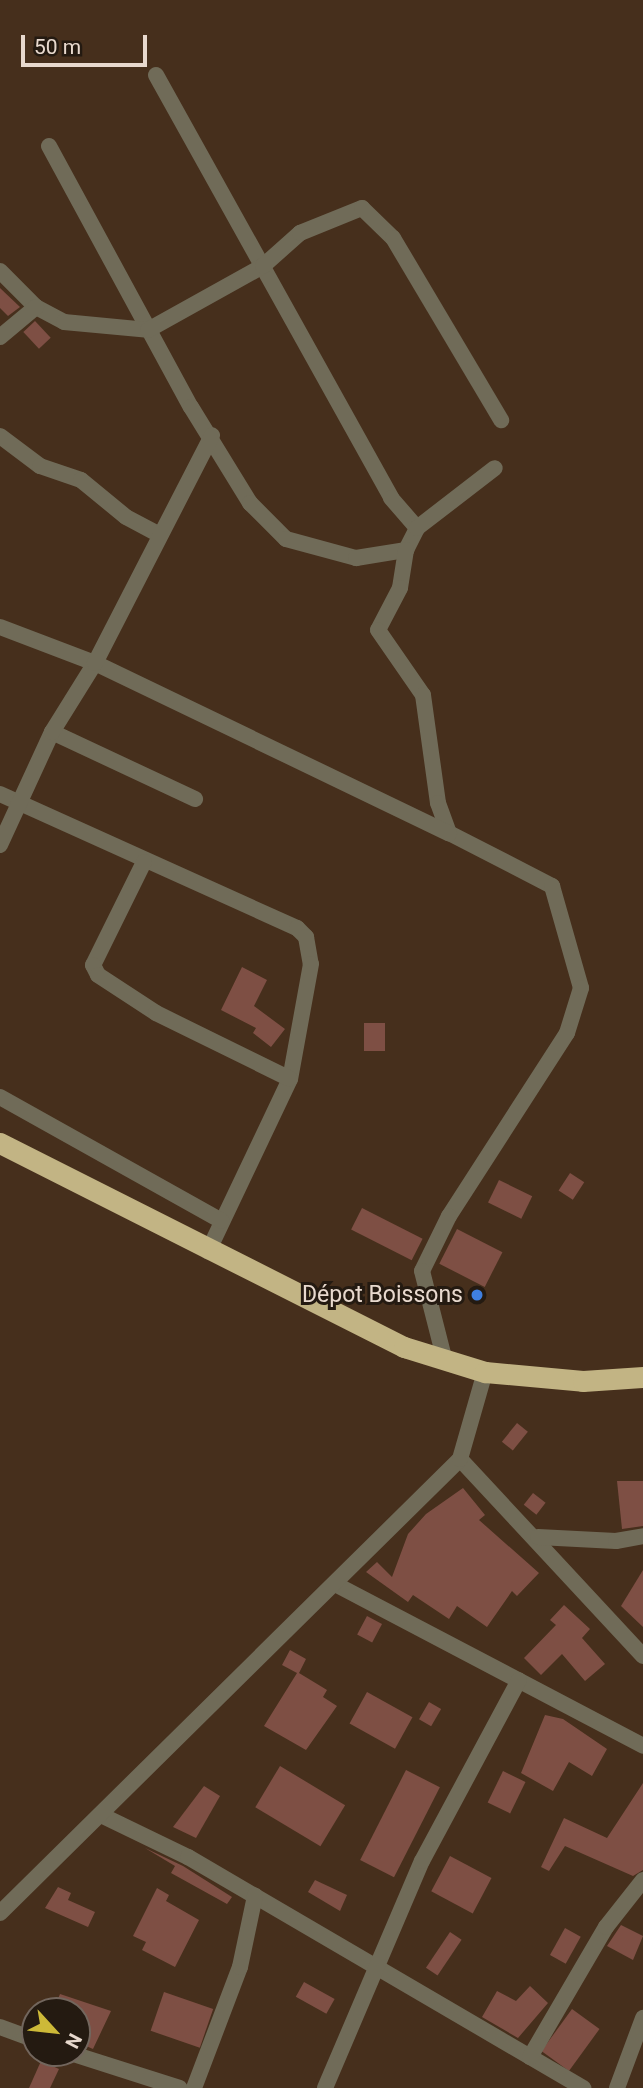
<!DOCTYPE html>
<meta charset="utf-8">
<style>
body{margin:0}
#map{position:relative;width:643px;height:2088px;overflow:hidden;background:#462f1c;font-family:Roboto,sans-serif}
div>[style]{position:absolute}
.building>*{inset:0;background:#7e4f44;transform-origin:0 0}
.street>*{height:16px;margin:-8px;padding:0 8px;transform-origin:8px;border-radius:8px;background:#706b58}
.highway>*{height:21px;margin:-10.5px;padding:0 10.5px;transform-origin:10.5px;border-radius:10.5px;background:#c2b484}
.dots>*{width:19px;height:19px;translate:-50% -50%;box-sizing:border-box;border:4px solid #241a11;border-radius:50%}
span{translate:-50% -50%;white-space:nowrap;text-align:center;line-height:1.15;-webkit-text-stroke:6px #241a11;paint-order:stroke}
.poi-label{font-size:23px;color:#e8d9ce}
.right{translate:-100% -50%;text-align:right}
.north{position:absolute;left:21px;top:1997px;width:70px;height:70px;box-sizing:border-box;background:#241a11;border:2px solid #72665d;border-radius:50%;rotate:117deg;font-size:19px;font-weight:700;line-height:28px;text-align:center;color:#e8d9ce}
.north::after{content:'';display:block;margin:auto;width:24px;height:32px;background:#cdb938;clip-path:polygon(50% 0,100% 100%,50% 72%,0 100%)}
.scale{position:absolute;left:21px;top:35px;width:126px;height:32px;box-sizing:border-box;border:4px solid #e8d9ce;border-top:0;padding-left:9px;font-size:21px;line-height:24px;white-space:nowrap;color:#e8d9ce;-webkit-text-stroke:5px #241a11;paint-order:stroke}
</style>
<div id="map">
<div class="building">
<i style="clip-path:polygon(0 288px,20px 307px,8px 316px,0 308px)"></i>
<i style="left:35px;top:321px;width:23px;height:16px;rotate:47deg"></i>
<i style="clip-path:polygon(242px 967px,267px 980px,254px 1006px,285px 1029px,271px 1047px,253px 1033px,256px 1028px,221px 1010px)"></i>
<i style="left:364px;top:1023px;width:21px;height:28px"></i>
<i style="left:570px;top:1173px;width:17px;height:21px;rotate:33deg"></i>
<i style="left:499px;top:1180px;width:37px;height:25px;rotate:26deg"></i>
<i style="left:362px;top:1208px;width:68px;height:24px;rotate:27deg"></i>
<i style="left:457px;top:1229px;width:51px;height:39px;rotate:27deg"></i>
<i style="left:517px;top:1423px;width:14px;height:24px;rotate:39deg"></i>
<i style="clip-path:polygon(617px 1481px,643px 1481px,643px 1526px,622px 1529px)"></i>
<i style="clip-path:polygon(463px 1488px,485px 1515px,479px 1520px,539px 1573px,517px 1596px,512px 1591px,487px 1627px,457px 1606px,449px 1619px,413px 1595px,408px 1602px,366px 1572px,377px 1562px,392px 1577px,408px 1534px,426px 1514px)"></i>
<i style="left:533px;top:1493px;width:16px;height:15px;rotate:38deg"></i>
<i style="clip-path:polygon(643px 1570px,643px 1627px,621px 1606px)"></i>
<i style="clip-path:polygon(564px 1605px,590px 1629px,582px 1638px,605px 1664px,585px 1681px,562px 1654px,541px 1675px,524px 1658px,556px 1625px,550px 1620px)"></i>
<i style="left:367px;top:1616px;width:17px;height:21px;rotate:28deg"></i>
<i style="clip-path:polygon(290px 1650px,306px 1659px,299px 1673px,327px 1690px,323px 1697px,337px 1706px,306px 1750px,264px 1726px,297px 1673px,282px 1665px)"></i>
<i style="left:367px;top:1692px;width:52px;height:36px;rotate:29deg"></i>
<i style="left:429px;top:1702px;width:14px;height:20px;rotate:30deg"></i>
<i style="clip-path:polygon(545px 1715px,563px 1719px,607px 1749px,592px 1776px,569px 1762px,553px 1791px,521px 1773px)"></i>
<i style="left:280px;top:1766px;width:76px;height:48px;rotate:31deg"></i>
<i style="left:406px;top:1770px;width:38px;height:101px;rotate:27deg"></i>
<i style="left:503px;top:1771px;width:25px;height:35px;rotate:26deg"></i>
<i style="clip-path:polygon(643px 1783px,643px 1870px,633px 1876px,565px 1846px,549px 1871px,541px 1867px,564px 1818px,607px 1838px)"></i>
<i style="clip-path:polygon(204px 1786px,220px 1796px,196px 1838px,173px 1827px)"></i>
<i style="clip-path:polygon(145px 1848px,183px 1866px,232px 1897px,227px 1904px,171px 1873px,175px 1866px)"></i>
<i style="left:450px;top:1856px;width:47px;height:40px;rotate:28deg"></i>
<i style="clip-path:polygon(315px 1880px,347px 1895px,340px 1911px,308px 1892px)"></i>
<i style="clip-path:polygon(58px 1887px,71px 1893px,68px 1900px,95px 1912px,88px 1927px,45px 1908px)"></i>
<i style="clip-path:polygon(157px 1888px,169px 1895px,166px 1901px,199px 1920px,175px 1967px,142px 1950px,146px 1942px,133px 1936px)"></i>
<i style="clip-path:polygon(621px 1925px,643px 1936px,633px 1960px,607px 1946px)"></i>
<i style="left:565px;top:1928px;width:18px;height:31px;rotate:29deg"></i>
<i style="left:450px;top:1932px;width:14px;height:43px;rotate:34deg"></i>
<i style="left:304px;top:1982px;width:35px;height:17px;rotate:29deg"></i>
<i style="clip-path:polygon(530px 1986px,548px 2003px,518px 2038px,482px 2017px,497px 1991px,516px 2001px)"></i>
<i style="left:164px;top:1992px;width:52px;height:41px;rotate:19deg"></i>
<i style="clip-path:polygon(60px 1994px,111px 2011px,93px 2049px,77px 2042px,77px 2011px,53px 2011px)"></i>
<i style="left:572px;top:2009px;width:34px;height:52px;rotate:36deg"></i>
<i style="clip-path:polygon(41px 2061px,59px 2069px,50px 2088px,29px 2088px)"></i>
</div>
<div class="street">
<i style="left:156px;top:75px;width:484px;rotate:60.9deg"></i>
<i style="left:391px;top:498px;width:40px;rotate:49deg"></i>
<i style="left:49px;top:146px;width:297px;rotate:61.5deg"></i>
<i style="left:191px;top:407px;width:113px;rotate:58.4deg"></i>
<i style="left:250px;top:503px;width:51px;rotate:45deg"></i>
<i style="left:286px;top:539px;width:73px;rotate:15.2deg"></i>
<i style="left:356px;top:558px;width:51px;rotate:-9.1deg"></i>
<i style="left:406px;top:550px;width:25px;rotate:-63deg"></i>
<i style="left:417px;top:528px;width:98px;rotate:-37.6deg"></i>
<i style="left:0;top:271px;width:51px;rotate:45deg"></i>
<i style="left:36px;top:307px;width:32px;rotate:28deg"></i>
<i style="left:64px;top:322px;width:84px;rotate:5.4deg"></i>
<i style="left:148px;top:330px;width:132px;rotate:-29.1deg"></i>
<i style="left:263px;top:266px;width:50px;rotate:-41.7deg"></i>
<i style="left:300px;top:233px;width:67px;rotate:-22deg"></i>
<i style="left:362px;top:208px;width:43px;rotate:44.1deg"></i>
<i style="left:393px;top:238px;width:212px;rotate:59.3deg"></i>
<i style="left:0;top:337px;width:47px;rotate:-39.8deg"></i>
<i style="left:0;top:436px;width:50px;rotate:36.9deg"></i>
<i style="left:40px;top:466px;width:43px;rotate:18.9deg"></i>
<i style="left:81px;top:480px;width:58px;rotate:39.4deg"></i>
<i style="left:126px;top:517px;width:36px;rotate:28deg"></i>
<i style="left:406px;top:550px;width:38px;rotate:99deg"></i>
<i style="left:400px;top:588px;width:47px;rotate:117.6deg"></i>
<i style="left:378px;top:630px;width:79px;rotate:55.3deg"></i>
<i style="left:423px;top:695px;width:109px;rotate:82.1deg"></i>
<i style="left:438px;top:803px;width:32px;rotate:70deg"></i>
<i style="left:449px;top:833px;width:116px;rotate:27.2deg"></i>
<i style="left:552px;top:886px;width:106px;rotate:74.1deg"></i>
<i style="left:581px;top:988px;width:47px;rotate:107.3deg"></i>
<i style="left:567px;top:1033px;width:218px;rotate:122.8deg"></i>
<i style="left:449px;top:1216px;width:61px;rotate:116.1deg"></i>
<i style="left:422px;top:1271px;width:93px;rotate:75.7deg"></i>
<i style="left:0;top:627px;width:102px;rotate:20.8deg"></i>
<i style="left:95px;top:663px;width:393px;rotate:25.7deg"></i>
<i style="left:52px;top:732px;width:158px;rotate:25.1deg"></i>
<i style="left:0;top:794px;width:326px;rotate:24.3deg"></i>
<i style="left:297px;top:928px;width:13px;rotate:45deg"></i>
<i style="left:306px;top:937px;width:27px;rotate:80deg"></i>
<i style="left:311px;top:964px;width:117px;rotate:100.3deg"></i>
<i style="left:290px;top:1079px;width:191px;rotate:115.4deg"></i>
<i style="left:0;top:845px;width:124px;rotate:-65.3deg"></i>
<i style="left:52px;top:732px;width:81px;rotate:-58.1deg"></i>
<i style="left:95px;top:663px;width:256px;rotate:-62.8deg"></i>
<i style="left:144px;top:862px;width:115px;rotate:116.3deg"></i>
<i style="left:93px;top:965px;width:11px;rotate:63deg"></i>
<i style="left:98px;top:975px;width:69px;rotate:33.2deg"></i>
<i style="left:156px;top:1013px;width:149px;rotate:26.2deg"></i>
<i style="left:0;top:1097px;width:254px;rotate:29.2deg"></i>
<i style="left:460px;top:1459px;width:269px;rotate:47.1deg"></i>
<i style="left:538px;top:1537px;width:78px;rotate:2.9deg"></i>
<i style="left:616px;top:1541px;width:27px;rotate:-10deg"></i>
<i style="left:335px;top:1584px;width:348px;rotate:27.7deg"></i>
<i style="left:101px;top:1815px;width:97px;rotate:25.8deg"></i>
<i style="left:188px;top:1857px;width:458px;rotate:30.3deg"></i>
<i style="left:0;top:1913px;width:646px;rotate:-44.62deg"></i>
<i style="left:460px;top:1459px;width:91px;rotate:-74deg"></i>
<i style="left:0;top:2027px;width:37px;rotate:20deg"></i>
<i style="left:70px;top:2053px;width:115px;rotate:17.7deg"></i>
<i style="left:530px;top:2057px;width:151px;rotate:-59.7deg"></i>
<i style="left:606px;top:1927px;width:60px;rotate:-51.8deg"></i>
<i style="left:194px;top:2088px;width:129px;rotate:-69.2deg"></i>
<i style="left:240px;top:1967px;width:73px;rotate:-78.1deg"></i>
<i style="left:325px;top:2088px;width:247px;rotate:-66.9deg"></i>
<i style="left:422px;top:1861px;width:205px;rotate:-61.8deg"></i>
<i style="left:617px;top:2088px;width:75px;rotate:-69.6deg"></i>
</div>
<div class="highway">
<i style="left:0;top:1143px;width:453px;rotate:26.8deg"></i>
<i style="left:404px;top:1347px;width:85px;rotate:17.2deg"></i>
<i style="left:485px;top:1372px;width:98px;rotate:5.2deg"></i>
<i style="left:583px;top:1381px;width:60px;rotate:-3.8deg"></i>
</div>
<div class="dots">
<i style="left:477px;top:1295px;background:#3f7fe0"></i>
</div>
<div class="poi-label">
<span class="right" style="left:463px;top:1295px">Dépot Boissons</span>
</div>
<div class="north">N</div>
<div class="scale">50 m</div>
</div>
